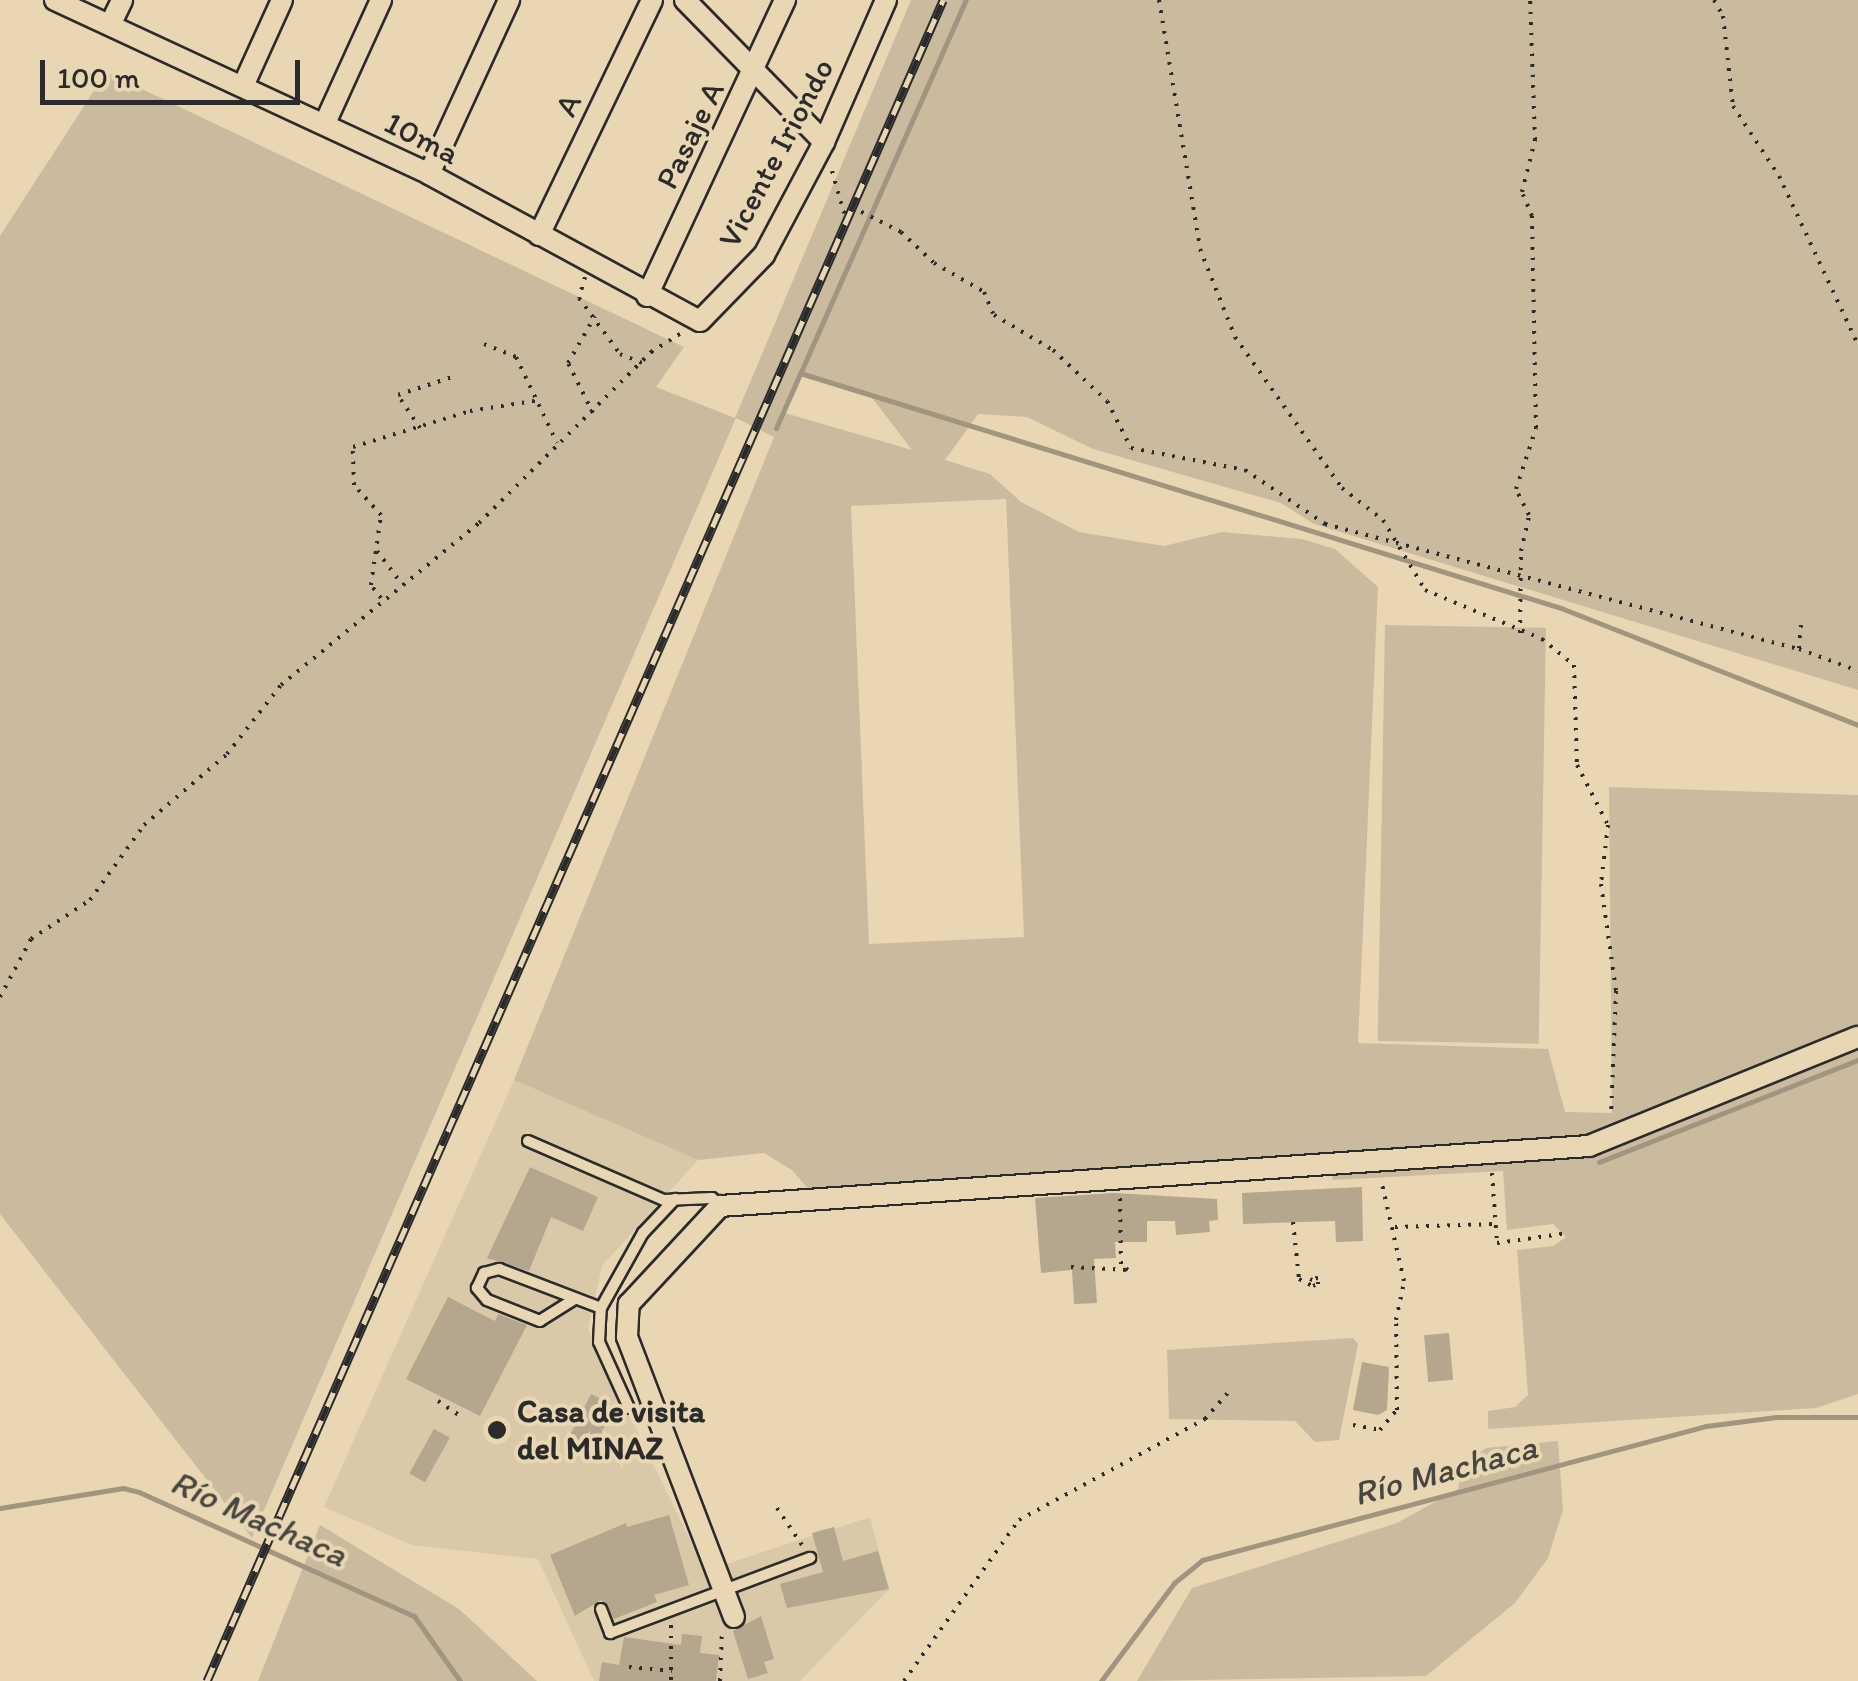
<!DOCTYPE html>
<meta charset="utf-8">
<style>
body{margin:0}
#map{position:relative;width:1858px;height:1681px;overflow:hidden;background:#e9d7b4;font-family:Itim,sans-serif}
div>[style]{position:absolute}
.built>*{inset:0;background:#d9c9a9}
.green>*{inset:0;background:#cabb9e;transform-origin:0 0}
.stream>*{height:5px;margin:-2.5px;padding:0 2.5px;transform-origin:2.5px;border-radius:2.5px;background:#a19580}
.building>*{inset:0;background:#b4a78e;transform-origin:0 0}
.path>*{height:4px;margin-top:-2px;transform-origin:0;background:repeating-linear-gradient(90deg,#2b2b2b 0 2.5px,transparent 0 10.5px)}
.roads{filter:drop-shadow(2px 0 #2b2b2b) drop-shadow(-2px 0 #2b2b2b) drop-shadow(0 2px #2b2b2b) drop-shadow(0 -2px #2b2b2b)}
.lane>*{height:10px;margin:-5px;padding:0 5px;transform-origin:5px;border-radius:5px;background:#e9d7b4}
.street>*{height:20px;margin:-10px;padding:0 10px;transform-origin:10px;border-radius:10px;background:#e9d7b4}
.rail>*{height:9px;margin-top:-4.5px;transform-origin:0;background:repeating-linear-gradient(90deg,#e9d7b4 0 15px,#2b2b2b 0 30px);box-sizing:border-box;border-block:2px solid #2b2b2b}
.dots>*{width:28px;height:28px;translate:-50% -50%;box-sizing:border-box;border:5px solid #e9d7b4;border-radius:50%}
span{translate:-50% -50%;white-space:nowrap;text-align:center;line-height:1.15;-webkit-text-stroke:8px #e9d7b4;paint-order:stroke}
.street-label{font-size:32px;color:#2b2b2b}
.poi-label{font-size:32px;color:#2b2b2b;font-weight:700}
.left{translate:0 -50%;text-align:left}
.water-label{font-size:35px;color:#484640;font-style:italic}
.scale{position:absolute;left:40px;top:60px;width:260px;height:45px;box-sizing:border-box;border:5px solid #2b2b2b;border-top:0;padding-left:12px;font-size:30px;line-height:35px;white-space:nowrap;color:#2b2b2b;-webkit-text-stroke:8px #e9d7b4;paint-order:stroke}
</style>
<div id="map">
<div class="built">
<i style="clip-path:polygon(514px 1080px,698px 1160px,602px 1266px,588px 1329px,705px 1571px,870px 1517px,889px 1589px,800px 1681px,594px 1681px,538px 1559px,412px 1545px,324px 1507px)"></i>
</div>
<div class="green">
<i style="clip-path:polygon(evenodd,911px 0,1858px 0,1858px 690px,1314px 524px,1281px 503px,1093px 449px,1027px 417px,978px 414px,945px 460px,990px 474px,1021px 502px,1079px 532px,1164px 546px,1222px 532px,1302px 539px,1335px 549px,1378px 587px,1358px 1043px,1548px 1049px,1565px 1112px,1612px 1113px,1609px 787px,1858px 795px,1858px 1038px,1589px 1146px,817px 1199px,792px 1170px,764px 1153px,698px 1160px,514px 1080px,774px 437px,736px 418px,252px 1538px,0 1214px,0 236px,106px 72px,684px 347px,656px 387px,735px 418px,911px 0,801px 375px,870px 395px,912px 450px,785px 413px,801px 375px,911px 0,1006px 499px,1024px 937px,869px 944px,851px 506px,1006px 499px)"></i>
<i style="left:1385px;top:625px;width:161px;height:416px;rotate:1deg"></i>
<i style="clip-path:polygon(1858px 1047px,1858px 1394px,1816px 1408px,1488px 1429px,1488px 1411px,1515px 1407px,1528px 1395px,1517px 1250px,1553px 1246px,1566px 1237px,1553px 1224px,1507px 1230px,1503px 1171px,1333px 1180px,1332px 1173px,1599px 1151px)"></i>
<i style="clip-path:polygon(1353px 1338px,1358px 1344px,1339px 1440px,1315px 1442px,1295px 1421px,1169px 1419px,1167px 1350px)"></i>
<i style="clip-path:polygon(1558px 1441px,1563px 1510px,1548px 1558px,1515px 1603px,1426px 1676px,1137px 1681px,1192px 1588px,1397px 1523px,1458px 1489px,1463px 1466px,1486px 1448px)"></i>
<i style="clip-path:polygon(320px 1525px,459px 1609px,537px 1681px,258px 1681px)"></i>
</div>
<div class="stream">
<i style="left:800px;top:373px;width:796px;rotate:17.16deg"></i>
<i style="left:1561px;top:608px;width:319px;rotate:21.5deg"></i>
<i style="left:776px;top:428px;width:468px;rotate:-66.1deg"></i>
<i style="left:1599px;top:1162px;width:278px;rotate:-21.5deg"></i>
<i style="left:0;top:1508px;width:125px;rotate:-9.2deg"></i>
<i style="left:123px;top:1488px;width:16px;rotate:14deg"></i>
<i style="left:139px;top:1492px;width:302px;rotate:24.3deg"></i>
<i style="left:414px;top:1616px;width:80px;rotate:54.7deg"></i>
<i style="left:1101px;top:1681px;width:122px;rotate:-53.3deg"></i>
<i style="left:1174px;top:1583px;width:36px;rotate:-39deg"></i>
<i style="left:1202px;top:1560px;width:522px;rotate:-14.89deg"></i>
<i style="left:1706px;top:1426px;width:71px;rotate:-7.3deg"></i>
<i style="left:1776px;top:1417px;width:82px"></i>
</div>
<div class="building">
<i style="clip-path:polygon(530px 1167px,598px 1197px,583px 1231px,551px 1217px,529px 1271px,487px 1258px)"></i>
<i style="clip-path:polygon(1362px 1187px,1363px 1241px,1336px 1242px,1335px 1221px,1243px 1224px,1242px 1193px)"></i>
<i style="clip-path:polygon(1114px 1193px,1217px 1199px,1218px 1220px,1209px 1221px,1210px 1232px,1176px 1235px,1175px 1221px,1147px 1221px,1147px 1242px,1115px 1242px,1116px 1258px,1094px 1259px,1097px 1303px,1074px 1304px,1072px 1270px,1041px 1273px,1035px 1198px)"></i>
<i style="clip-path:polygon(448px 1297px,495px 1321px,498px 1314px,527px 1325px,480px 1416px,406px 1379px)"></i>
<i style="left:1449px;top:1333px;width:47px;height:25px;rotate:85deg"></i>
<i style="clip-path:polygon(1362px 1362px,1389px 1367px,1387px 1410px,1378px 1415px,1353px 1410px)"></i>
<i style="left:591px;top:1394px;width:27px;height:49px;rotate:27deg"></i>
<i style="left:434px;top:1429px;width:18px;height:51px;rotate:29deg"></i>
<i style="clip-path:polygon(669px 1515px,689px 1585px,654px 1595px,657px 1602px,614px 1619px,601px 1600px,575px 1616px,550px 1555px,626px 1523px,627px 1527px)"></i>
<i style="clip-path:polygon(834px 1527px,843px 1561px,878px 1551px,889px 1589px,787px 1608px,780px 1584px,823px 1572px,812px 1533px)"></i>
<i style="clip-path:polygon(761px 1616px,774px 1659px,764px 1662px,768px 1673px,748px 1679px,733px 1631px)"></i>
<i style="clip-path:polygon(682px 1634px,702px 1636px,700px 1653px,719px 1655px,716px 1681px,599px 1681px,602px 1662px,619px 1665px,624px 1637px,681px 1645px)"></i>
</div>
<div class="path">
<i style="left:1159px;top:0;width:252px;rotate:80.6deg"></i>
<i style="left:1200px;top:249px;width:95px;rotate:68.3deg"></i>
<i style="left:1235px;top:337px;width:185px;rotate:54.7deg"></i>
<i style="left:1342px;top:488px;width:52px;rotate:38deg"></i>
<i style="left:1383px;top:520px;width:82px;rotate:59deg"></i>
<i style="left:1425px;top:590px;width:127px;rotate:22.7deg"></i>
<i style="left:1542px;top:639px;width:41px;rotate:39.1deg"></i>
<i style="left:1574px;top:665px;width:100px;rotate:88.3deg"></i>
<i style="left:1577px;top:765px;width:68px;rotate:62.7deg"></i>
<i style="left:1608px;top:825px;width:59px;rotate:96.8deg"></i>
<i style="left:1601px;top:884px;width:108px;rotate:82deg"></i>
<i style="left:1616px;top:991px;width:125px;rotate:92.3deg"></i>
<i style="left:1714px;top:0;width:18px;rotate:61deg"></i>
<i style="left:1723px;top:16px;width:91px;rotate:83.7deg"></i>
<i style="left:1733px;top:106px;width:84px;rotate:56.7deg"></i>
<i style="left:1779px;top:176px;width:187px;rotate:64.9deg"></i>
<i style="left:832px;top:171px;width:44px;rotate:74.1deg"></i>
<i style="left:844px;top:213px;width:10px;rotate:-37deg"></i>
<i style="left:852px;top:207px;width:55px;rotate:27deg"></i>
<i style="left:901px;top:232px;width:45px;rotate:43.2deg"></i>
<i style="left:934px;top:263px;width:58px;rotate:30.1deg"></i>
<i style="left:984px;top:292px;width:25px;rotate:67deg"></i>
<i style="left:994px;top:315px;width:69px;rotate:30.7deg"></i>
<i style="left:1053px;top:350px;width:74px;rotate:43.4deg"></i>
<i style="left:1107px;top:401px;width:53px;rotate:62.9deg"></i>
<i style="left:1131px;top:448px;width:116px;rotate:10.9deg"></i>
<i style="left:1245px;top:470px;width:97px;rotate:34deg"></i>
<i style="left:1325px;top:524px;width:490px;rotate:14.8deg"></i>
<i style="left:585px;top:277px;width:22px;rotate:106deg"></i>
<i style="left:579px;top:298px;width:69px;rotate:53.8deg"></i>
<i style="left:620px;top:354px;width:24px;rotate:22deg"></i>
<i style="left:484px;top:344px;width:35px;rotate:22deg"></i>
<i style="left:516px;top:357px;width:95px;rotate:64.5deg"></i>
<i style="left:593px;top:413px;width:56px;rotate:-116.6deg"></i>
<i style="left:568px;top:363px;width:54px;rotate:-60.1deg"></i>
<i style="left:420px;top:428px;width:40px;rotate:-124deg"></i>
<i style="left:398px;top:395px;width:57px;rotate:-18.4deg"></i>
<i style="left:377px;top:551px;width:40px;rotate:53deg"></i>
<i style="left:381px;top:598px;width:16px;rotate:-128deg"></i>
<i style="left:371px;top:585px;width:71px;rotate:-81.9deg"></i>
<i style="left:381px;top:515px;width:40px;rotate:-132deg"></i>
<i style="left:354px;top:485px;width:38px;rotate:-92deg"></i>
<i style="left:353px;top:447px;width:122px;rotate:-17.1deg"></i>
<i style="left:470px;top:411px;width:71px;rotate:-8.9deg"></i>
<i style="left:1801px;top:625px;width:24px;rotate:95deg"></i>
<i style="left:1799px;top:649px;width:63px;rotate:20.4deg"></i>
<i style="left:1520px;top:633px;width:82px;rotate:-89.3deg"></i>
<i style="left:1521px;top:551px;width:37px;rotate:-77deg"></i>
<i style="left:1529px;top:515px;width:29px;rotate:-117deg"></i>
<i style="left:1516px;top:489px;width:64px;rotate:-71.8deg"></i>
<i style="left:1536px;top:428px;width:212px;rotate:-91.1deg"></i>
<i style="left:1532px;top:216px;width:26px;rotate:-113deg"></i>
<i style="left:1522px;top:192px;width:54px;rotate:-76deg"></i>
<i style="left:1535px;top:140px;width:140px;rotate:-92deg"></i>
<i style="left:0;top:997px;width:66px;rotate:-61.9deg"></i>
<i style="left:31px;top:939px;width:71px;rotate:-33.5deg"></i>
<i style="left:90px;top:900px;width:92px;rotate:-54.2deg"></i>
<i style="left:144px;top:825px;width:109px;rotate:-40.5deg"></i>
<i style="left:227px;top:754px;width:88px;rotate:-52deg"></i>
<i style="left:281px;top:685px;width:256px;rotate:-39.3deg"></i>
<i style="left:479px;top:523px;width:243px;rotate:-44.8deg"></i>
<i style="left:651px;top:352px;width:36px;rotate:-32deg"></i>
<i style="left:1492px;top:1173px;width:70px;rotate:85.9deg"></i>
<i style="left:1497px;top:1243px;width:72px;rotate:-8deg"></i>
<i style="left:1293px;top:1222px;width:57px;rotate:84deg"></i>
<i style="left:1299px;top:1279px;width:16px;rotate:27deg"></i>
<i style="left:1313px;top:1286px;width:5px;rotate:-22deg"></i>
<i style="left:1318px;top:1284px;width:6px;rotate:-90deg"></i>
<i style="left:1318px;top:1278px;width:8px;rotate:173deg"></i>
<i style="left:1310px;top:1279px;width:5px;rotate:22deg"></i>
<i style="left:1395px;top:1227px;width:100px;rotate:-1.7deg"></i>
<i style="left:1071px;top:1267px;width:57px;rotate:3deg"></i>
<i style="left:1128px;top:1270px;width:9px;rotate:-139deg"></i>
<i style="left:1121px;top:1264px;width:66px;rotate:-90.9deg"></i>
<i style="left:438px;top:1401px;width:30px;rotate:34deg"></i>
<i style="left:1353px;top:1425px;width:27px;rotate:10deg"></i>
<i style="left:1380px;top:1430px;width:26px;rotate:-50deg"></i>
<i style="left:1397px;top:1410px;width:90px;rotate:-90.6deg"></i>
<i style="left:1396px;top:1320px;width:40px;rotate:-78deg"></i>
<i style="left:1404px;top:1281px;width:104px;rotate:-102.8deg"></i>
<i style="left:777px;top:1508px;width:45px;rotate:56deg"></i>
<i style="left:671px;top:1625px;width:56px;rotate:90deg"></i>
<i style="left:629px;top:1667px;width:43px;rotate:5.3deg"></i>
<i style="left:720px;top:1681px;width:51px;rotate:-87.8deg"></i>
<i style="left:904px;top:1681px;width:198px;rotate:-54.5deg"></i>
<i style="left:1019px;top:1520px;width:212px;rotate:-28.5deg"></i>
<i style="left:1205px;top:1419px;width:37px;rotate:-49deg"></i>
</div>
<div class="roads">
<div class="lane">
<i style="left:528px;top:1141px;width:148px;rotate:23.5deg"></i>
<i style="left:664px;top:1200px;width:48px;rotate:-2.4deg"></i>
<i style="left:712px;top:1198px;width:11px;rotate:45deg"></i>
<i style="left:573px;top:1300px;width:39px;rotate:148deg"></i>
<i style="left:540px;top:1321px;width:57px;rotate:-158.4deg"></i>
<i style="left:487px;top:1300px;width:16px;rotate:-130deg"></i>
<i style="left:477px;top:1288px;width:17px;rotate:-65deg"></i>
<i style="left:484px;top:1273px;width:16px;rotate:-15deg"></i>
<i style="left:499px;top:1269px;width:109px;rotate:20.9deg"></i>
<i style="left:629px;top:1408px;width:72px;rotate:-114.4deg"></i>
<i style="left:599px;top:1342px;width:34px;rotate:-87deg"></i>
<i style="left:601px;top:1308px;width:86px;rotate:-60.8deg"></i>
<i style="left:643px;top:1233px;width:47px;rotate:-46.7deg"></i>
<i style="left:601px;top:1609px;width:26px;rotate:69deg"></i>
<i style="left:610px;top:1633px;width:214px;rotate:-20.6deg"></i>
</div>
<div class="street">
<i style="left:55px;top:0;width:412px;rotate:24.9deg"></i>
<i style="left:429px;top:174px;width:308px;rotate:28.5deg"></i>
<i style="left:700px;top:321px;width:92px;rotate:-45.9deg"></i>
<i style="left:764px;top:255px;width:128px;rotate:-62deg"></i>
<i style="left:824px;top:142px;width:155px;rotate:-66.4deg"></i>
<i style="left:685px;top:0;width:199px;rotate:45.6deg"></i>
<i style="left:110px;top:25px;width:28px;rotate:-64deg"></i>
<i style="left:243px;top:86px;width:94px;rotate:-65.6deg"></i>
<i style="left:325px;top:123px;width:135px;rotate:-65.5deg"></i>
<i style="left:429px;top:174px;width:192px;rotate:-65.3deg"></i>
<i style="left:539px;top:235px;width:261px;rotate:-64.3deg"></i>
<i style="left:647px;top:296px;width:327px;rotate:-65deg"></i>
<i style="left:734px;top:1617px;width:300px;rotate:-110.9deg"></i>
<i style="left:627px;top:1337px;width:33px;rotate:-87deg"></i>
<i style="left:629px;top:1304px;width:134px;rotate:-47.1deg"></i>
<i style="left:720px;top:1206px;width:871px;rotate:-3.95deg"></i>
<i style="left:1589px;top:1146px;width:290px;rotate:-22.1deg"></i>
</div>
</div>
<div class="rail">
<i style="left:207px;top:1681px;width:1835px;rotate:-66.35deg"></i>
</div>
<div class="dots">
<i style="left:497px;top:1430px;background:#2b2b2b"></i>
</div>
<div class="street-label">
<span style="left:568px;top:105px;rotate:-64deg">A</span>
<span style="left:690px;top:135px;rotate:-64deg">Pasaje A</span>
<span style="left:422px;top:138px;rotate:27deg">10ma</span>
<span style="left:776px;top:153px;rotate:-62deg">Vicente Iriondo</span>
</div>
<div class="poi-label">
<span class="left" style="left:517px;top:1430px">Casa de visita<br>del MINAZ</span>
</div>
<div class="water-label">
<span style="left:1445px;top:1470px;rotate:-15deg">Río Machaca</span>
<span style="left:259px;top:1518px;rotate:24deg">Río Machaca</span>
</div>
<div class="scale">100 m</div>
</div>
